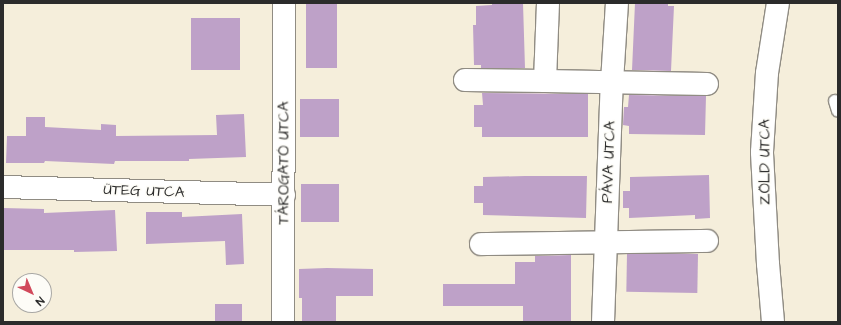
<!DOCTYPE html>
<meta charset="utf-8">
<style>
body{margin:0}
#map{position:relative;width:841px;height:325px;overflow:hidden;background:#f5eedb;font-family:"Architects Daughter",sans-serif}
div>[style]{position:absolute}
.building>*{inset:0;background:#bea1c8;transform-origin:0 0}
.roads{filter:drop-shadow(1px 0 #908c83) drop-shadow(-1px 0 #908c83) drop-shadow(0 1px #908c83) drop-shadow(0 -1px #908c83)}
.lane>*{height:12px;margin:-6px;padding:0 6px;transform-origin:6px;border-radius:6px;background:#fff}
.street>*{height:22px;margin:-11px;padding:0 11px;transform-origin:11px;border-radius:11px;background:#fff}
span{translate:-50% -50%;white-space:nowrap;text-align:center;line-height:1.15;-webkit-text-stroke:3px #fdfcf7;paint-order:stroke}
.street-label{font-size:15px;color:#2b2b2b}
.frame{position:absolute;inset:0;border:4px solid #2b2b2b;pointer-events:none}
.north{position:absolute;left:12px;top:273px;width:40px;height:40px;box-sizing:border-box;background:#fdfcf7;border:1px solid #a9a8a5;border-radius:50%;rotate:136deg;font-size:11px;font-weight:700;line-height:16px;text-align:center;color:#2b2b2b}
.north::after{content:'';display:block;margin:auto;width:14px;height:18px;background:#d1495b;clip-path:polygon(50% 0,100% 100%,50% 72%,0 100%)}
</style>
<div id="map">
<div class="building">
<i style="left:306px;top:3px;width:31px;height:65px"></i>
<i style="clip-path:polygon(492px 3px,523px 3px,525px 68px,481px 68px,481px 65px,474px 65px,473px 25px,476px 25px,476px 6px,492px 5px)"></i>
<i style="clip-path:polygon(635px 3px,668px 3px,668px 6px,674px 6px,671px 71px,632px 70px)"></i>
<i style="left:191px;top:18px;width:49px;height:52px"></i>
<i style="clip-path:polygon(482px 93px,588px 94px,588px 137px,482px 137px,482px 127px,474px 127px,474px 105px,483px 105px)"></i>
<i style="clip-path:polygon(629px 95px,706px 96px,705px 135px,629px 134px,629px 126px,623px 125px,624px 107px,628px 107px)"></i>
<i style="left:300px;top:99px;width:39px;height:38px"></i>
<i style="clip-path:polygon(244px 114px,246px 157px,189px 159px,189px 161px,115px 161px,114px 164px,45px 161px,44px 163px,6px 163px,7px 136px,26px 136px,26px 117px,45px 117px,45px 127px,101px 130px,101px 124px,116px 125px,116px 136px,217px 135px,216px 115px)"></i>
<i style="clip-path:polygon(709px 175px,710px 218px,695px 219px,695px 215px,629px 218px,629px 208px,623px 208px,623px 191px,630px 191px,630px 177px)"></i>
<i style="clip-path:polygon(525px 176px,587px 176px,586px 218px,483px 215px,483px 203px,474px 203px,474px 186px,483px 186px,483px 177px)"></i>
<i style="left:301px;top:184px;width:38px;height:38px"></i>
<i style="clip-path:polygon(3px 208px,44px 209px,44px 213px,115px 210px,117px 251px,74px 252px,74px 250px,3px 250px)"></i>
<i style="clip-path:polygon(146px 212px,182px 212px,182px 217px,242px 214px,244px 264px,226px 265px,225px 241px,146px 244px)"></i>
<i style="left:698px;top:254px;width:39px;height:71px;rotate:91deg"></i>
<i style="clip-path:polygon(571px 255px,571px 322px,523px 322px,523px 306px,443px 306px,443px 284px,515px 284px,515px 262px,535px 262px,535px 256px)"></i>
<i style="clip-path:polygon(327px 268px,373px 269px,373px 296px,336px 296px,336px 322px,302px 322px,302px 298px,299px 298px,299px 269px)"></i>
<i style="left:215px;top:304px;width:27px;height:18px"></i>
</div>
<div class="roads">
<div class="lane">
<i style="left:835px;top:101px;width:10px;rotate:73deg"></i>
</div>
<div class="street">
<i style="left:548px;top:3px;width:78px;rotate:92.2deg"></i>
<i style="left:545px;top:81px;width:162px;rotate:1.1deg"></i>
<i style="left:465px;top:80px;width:80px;rotate:0.7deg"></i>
<i style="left:3px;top:187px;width:281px;rotate:1.6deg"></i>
<i style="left:481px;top:244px;width:226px;rotate:-0.8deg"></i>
<i style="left:283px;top:322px;width:319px;rotate:-89.8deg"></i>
<i style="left:603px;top:322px;width:240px;rotate:-87.9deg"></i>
<i style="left:612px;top:82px;width:79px;rotate:-86.4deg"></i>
<i style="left:773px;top:322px;width:58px;rotate:-94.9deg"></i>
<i style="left:768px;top:264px;width:112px;rotate:-93.1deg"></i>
<i style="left:762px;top:152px;width:79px;rotate:-86.4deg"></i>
<i style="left:767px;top:73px;width:71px;rotate:-81.1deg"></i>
</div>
</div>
<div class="street-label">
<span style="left:609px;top:162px;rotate:-88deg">PÁVA UTCA</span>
<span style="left:765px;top:162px;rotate:-90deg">ZÖLD UTCA</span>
<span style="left:284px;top:163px;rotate:-90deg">TÁROGATÓ UTCA</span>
<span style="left:144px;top:191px;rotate:2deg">ÜTEG UTCA</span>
</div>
<div class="frame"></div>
<div class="north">N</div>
</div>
